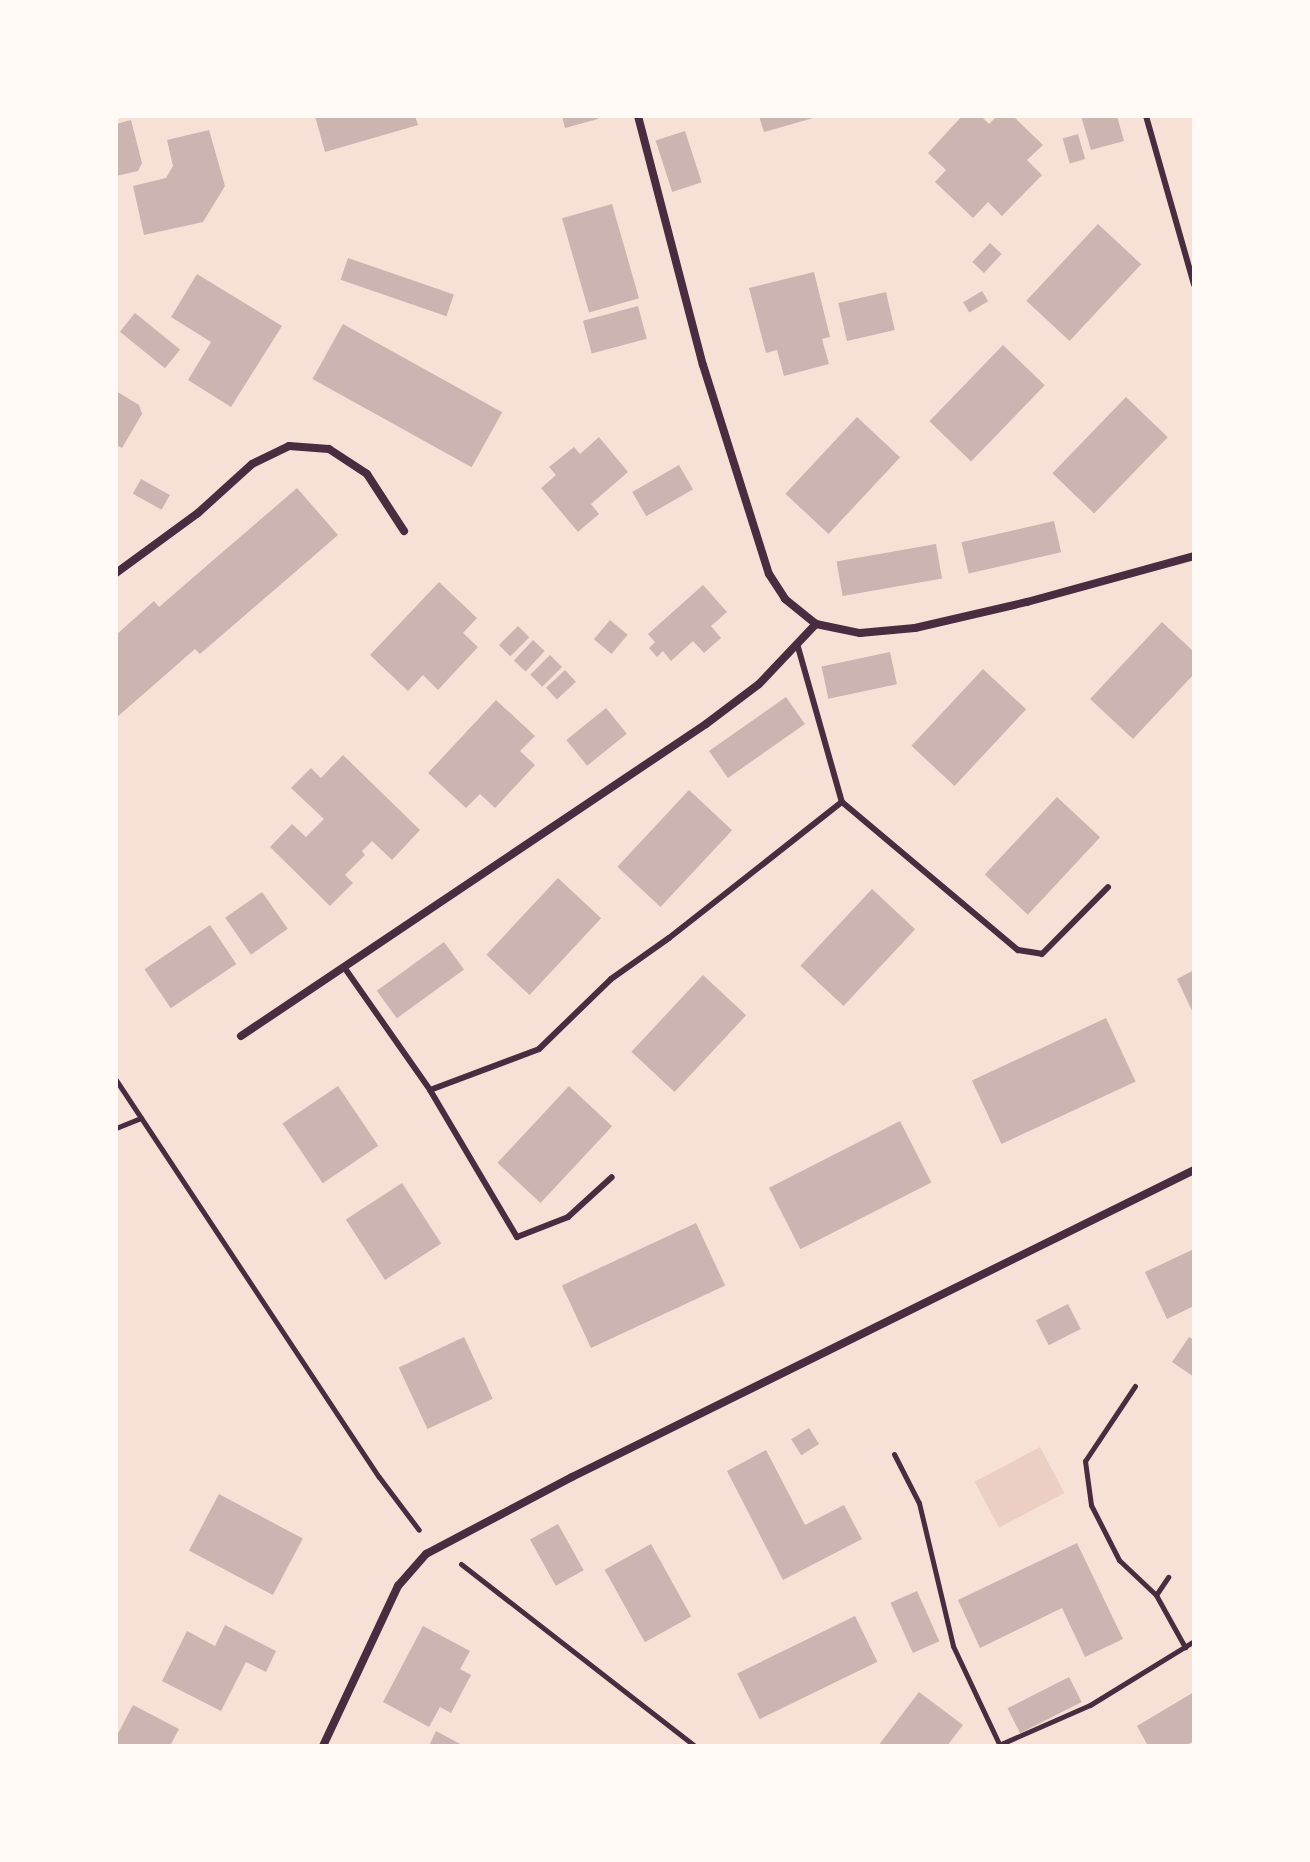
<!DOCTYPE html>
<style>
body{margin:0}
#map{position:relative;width:1310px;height:1862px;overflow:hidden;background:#f7e1d7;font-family:"Sofia Sans Condensed",sans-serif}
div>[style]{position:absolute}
.green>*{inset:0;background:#ebcfc5;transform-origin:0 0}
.building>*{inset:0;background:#ccb4b1;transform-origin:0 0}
.path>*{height:5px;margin:-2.5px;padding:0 2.5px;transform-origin:2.5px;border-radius:2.5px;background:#4a2c40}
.service>*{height:6px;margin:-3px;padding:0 3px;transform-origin:3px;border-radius:3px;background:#4a2c40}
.minor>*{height:8px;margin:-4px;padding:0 4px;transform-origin:4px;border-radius:4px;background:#4a2c40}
span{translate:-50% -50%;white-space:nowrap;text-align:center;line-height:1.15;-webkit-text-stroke:6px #fffaf5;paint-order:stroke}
.frame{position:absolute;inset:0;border:118px solid #fffaf5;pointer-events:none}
</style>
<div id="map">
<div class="green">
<i style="left:1040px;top:1447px;width:52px;height:74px;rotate:62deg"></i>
</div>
<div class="building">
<i style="clip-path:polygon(315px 116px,415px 116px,418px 125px,325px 152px)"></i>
<i style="clip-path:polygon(562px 116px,597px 116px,598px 119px,565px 128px)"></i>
<i style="clip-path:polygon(759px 116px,817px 116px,817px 117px,764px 132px)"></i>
<i style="clip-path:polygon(962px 116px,981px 116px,989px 124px,997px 116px,1013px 116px,1043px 145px,1027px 160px,1042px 175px,1002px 216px,988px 202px,973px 218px,935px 182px,946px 170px,928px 153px)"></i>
<i style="clip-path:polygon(1081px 116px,1117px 116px,1124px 141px,1091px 150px)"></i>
<i style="clip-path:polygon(131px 120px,142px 163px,138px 171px,116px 176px,116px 124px)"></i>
<i style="clip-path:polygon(209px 130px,225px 186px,203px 222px,144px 235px,133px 186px,166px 178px,173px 166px,167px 140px)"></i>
<i style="left:685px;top:131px;width:54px;height:31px;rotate:72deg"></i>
<i style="left:1078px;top:134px;width:26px;height:16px;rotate:74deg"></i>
<i style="left:612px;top:204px;width:98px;height:52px;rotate:74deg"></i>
<i style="left:1098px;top:224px;width:59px;height:105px;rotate:43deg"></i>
<i style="left:990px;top:243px;width:16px;height:26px;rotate:43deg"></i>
<i style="left:348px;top:258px;width:112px;height:23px;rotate:19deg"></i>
<i style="clip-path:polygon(814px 272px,830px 337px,822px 339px,829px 364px,784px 376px,777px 350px,766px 353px,749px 288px)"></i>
<i style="clip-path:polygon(197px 274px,282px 326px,231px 407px,188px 380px,211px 342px,171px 317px)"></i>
<i style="left:982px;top:291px;width:12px;height:22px;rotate:59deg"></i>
<i style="left:886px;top:292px;width:39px;height:49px;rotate:77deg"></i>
<i style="left:638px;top:306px;width:34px;height:57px;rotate:75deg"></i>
<i style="left:135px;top:313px;width:58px;height:24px;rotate:39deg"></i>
<i style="left:343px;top:324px;width:182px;height:63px;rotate:29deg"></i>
<i style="left:1003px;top:345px;width:58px;height:106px;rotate:44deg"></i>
<i style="clip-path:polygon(116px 391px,139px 405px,142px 414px,122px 448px,116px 445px)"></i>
<i style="left:1126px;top:397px;width:58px;height:106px;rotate:44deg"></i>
<i style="left:857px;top:417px;width:59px;height:105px;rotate:43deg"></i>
<i style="clip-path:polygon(599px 437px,628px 472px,591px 504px,599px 514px,578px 532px,541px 488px,556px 475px,549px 467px,574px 447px,580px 454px)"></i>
<i style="left:679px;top:465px;width:28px;height:54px;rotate:60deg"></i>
<i style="left:141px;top:479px;width:33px;height:17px;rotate:29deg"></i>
<i style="clip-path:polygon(297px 488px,338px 535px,200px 654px,195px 649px,116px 718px,116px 635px,154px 601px,159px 607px)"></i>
<i style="left:1054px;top:521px;width:32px;height:95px;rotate:77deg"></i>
<i style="left:936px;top:544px;width:35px;height:101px;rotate:80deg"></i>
<i style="clip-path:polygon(439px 582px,477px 618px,463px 633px,478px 647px,438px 690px,423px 675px,408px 691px,370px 655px)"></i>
<i style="clip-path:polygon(703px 585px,727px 612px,711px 626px,721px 638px,704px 653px,693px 641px,671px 661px,663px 651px,657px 657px,649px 648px,655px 642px,648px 634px)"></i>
<i style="left:610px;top:620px;width:23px;height:25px;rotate:40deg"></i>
<i style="clip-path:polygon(1162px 622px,1194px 652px,1194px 674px,1133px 739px,1090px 699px)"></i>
<i style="left:518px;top:626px;width:16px;height:27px;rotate:45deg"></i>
<i style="left:533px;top:640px;width:16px;height:28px;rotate:43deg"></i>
<i style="left:890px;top:652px;width:33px;height:70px;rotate:78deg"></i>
<i style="left:550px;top:655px;width:17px;height:28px;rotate:45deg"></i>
<i style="left:983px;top:669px;width:59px;height:105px;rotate:43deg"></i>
<i style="left:565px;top:670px;width:16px;height:26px;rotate:47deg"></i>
<i style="left:786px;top:697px;width:33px;height:94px;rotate:55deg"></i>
<i style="clip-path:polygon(496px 700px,535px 736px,520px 751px,535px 765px,495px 808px,480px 794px,466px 808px,428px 773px)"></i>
<i style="left:606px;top:708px;width:33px;height:51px;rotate:51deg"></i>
<i style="clip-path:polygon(343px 755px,420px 830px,392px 860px,372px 841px,362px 851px,365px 855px,345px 875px,353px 883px,330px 906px,270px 847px,292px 824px,306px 837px,324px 819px,291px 788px,311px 768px,321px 778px)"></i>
<i style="left:689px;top:790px;width:59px;height:105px;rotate:43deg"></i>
<i style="left:1057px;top:797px;width:59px;height:106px;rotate:43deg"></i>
<i style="left:558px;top:878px;width:59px;height:105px;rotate:43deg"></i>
<i style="left:872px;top:889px;width:59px;height:105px;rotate:43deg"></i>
<i style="left:262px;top:892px;width:45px;height:45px;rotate:55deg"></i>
<i style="left:210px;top:925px;width:47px;height:79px;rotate:56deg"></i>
<i style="left:444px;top:942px;width:34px;height:83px;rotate:54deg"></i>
<i style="clip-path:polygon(1194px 970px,1194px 1015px,1177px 979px)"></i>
<i style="left:703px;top:975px;width:59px;height:105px;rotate:43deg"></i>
<i style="left:1106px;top:1018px;width:70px;height:148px;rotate:65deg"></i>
<i style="left:338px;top:1086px;width:72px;height:67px;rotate:56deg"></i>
<i style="left:569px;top:1086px;width:59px;height:105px;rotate:43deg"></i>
<i style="left:900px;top:1121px;width:69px;height:147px;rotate:63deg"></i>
<i style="left:402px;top:1183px;width:72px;height:67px;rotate:57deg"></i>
<i style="left:696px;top:1223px;width:69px;height:148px;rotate:65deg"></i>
<i style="clip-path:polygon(1194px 1249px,1194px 1306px,1167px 1319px,1145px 1272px)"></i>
<i style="left:1068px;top:1304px;width:28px;height:36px;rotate:63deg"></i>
<i style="left:464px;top:1337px;width:68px;height:72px;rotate:65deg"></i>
<i style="clip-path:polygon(1189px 1337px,1194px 1340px,1194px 1377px,1172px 1362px)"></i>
<i style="left:809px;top:1428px;width:19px;height:21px;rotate:58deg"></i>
<i style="clip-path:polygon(766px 1450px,805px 1525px,844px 1505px,862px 1539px,783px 1580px,727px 1471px)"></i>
<i style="left:219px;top:1494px;width:95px;height:64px;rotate:28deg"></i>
<i style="left:558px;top:1524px;width:53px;height:32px;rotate:61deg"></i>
<i style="clip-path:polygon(1077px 1543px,1123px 1639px,1085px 1657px,1062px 1608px,980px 1648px,958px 1600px)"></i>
<i style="left:651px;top:1544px;width:83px;height:53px;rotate:61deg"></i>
<i style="left:917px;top:1591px;width:55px;height:29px;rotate:66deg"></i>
<i style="left:855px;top:1616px;width:51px;height:131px;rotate:64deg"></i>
<i style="clip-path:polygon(225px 1625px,276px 1651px,266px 1672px,246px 1662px,221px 1711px,162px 1681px,187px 1631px,215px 1646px)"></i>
<i style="clip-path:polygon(423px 1626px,470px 1651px,460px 1669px,471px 1675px,451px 1713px,440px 1707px,429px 1727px,383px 1702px)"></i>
<i style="left:1069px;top:1677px;width:28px;height:69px;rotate:63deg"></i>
<i style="clip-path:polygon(919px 1692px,963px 1725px,947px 1746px,878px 1746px)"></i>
<i style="clip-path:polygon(1194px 1692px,1194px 1741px,1185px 1746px,1148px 1746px,1137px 1726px)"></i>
<i style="clip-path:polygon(133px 1705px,179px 1729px,170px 1746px,116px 1746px,116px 1737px)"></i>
<i style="clip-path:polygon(436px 1731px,464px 1746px,429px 1746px)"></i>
</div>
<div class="path">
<i style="left:116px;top:1080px;width:476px;rotate:56.5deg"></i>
<i style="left:379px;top:1477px;width:66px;rotate:53deg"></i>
<i style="left:116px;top:1128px;width:27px;rotate:-22deg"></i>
<i style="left:1135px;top:1386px;width:90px;rotate:123.7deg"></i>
<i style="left:1085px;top:1461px;width:44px;rotate:82.2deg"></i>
<i style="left:1091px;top:1505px;width:62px;rotate:63deg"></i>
<i style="left:1119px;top:1560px;width:51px;rotate:43.4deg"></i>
<i style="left:1156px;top:1595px;width:60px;rotate:60.9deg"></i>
<i style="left:894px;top:1454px;width:55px;rotate:63deg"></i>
<i style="left:919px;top:1503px;width:147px;rotate:76.6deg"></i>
<i style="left:953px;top:1646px;width:110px;rotate:64.8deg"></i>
<i style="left:461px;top:1564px;width:296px;rotate:37.9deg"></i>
<i style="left:1156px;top:1595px;width:22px;rotate:-56deg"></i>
<i style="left:1001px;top:1744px;width:97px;rotate:-23.7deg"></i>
<i style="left:1090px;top:1705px;width:122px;rotate:-31.6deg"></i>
</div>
<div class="service">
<i style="left:1146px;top:116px;width:175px;rotate:74.1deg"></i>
<i style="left:798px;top:647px;width:161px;rotate:74.2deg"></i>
<i style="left:842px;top:802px;width:230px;rotate:40.1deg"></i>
<i style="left:1018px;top:950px;width:24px;rotate:9deg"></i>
<i style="left:1042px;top:954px;width:94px;rotate:-45.4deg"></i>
<i style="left:344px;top:967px;width:150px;rotate:55deg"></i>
<i style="left:430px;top:1090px;width:116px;rotate:-20.6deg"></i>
<i style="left:539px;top:1049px;width:100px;rotate:-44.2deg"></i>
<i style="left:611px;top:979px;width:71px;rotate:-35.3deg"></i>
<i style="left:669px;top:938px;width:220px;rotate:-38.2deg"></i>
<i style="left:430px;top:1090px;width:171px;rotate:59.4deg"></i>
<i style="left:517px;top:1237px;width:55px;rotate:-21.4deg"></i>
<i style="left:568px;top:1217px;width:59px;rotate:-42.3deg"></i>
</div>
<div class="minor">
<i style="left:638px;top:116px;width:257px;rotate:75.4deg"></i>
<i style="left:703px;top:365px;width:219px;rotate:72.5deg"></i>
<i style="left:769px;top:574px;width:30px;rotate:57deg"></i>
<i style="left:785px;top:599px;width:40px;rotate:39deg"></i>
<i style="left:116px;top:573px;width:102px;rotate:-36.2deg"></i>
<i style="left:198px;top:513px;width:73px;rotate:-42.2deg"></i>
<i style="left:252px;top:464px;width:41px;rotate:-25.9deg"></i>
<i style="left:289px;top:446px;width:40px;rotate:4.3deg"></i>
<i style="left:329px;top:449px;width:45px;rotate:33.3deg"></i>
<i style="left:367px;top:474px;width:68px;rotate:57deg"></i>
<i style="left:241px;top:1036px;width:560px;rotate:-33.86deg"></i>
<i style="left:706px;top:724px;width:66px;rotate:-37deg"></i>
<i style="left:759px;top:684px;width:83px;rotate:-46.5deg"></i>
<i style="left:816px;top:624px;width:45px;rotate:11.6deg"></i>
<i style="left:860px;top:633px;width:55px;rotate:-5.2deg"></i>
<i style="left:915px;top:628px;width:115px;rotate:-13.1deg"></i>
<i style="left:1027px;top:602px;width:173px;rotate:-15.4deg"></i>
<i style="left:323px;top:1746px;width:177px;rotate:-64.9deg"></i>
<i style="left:398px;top:1586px;width:43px;rotate:-48.8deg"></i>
<i style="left:426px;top:1554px;width:165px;rotate:-27.8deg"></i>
<i style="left:572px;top:1477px;width:694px;rotate:-26.27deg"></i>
</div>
<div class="frame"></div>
</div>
